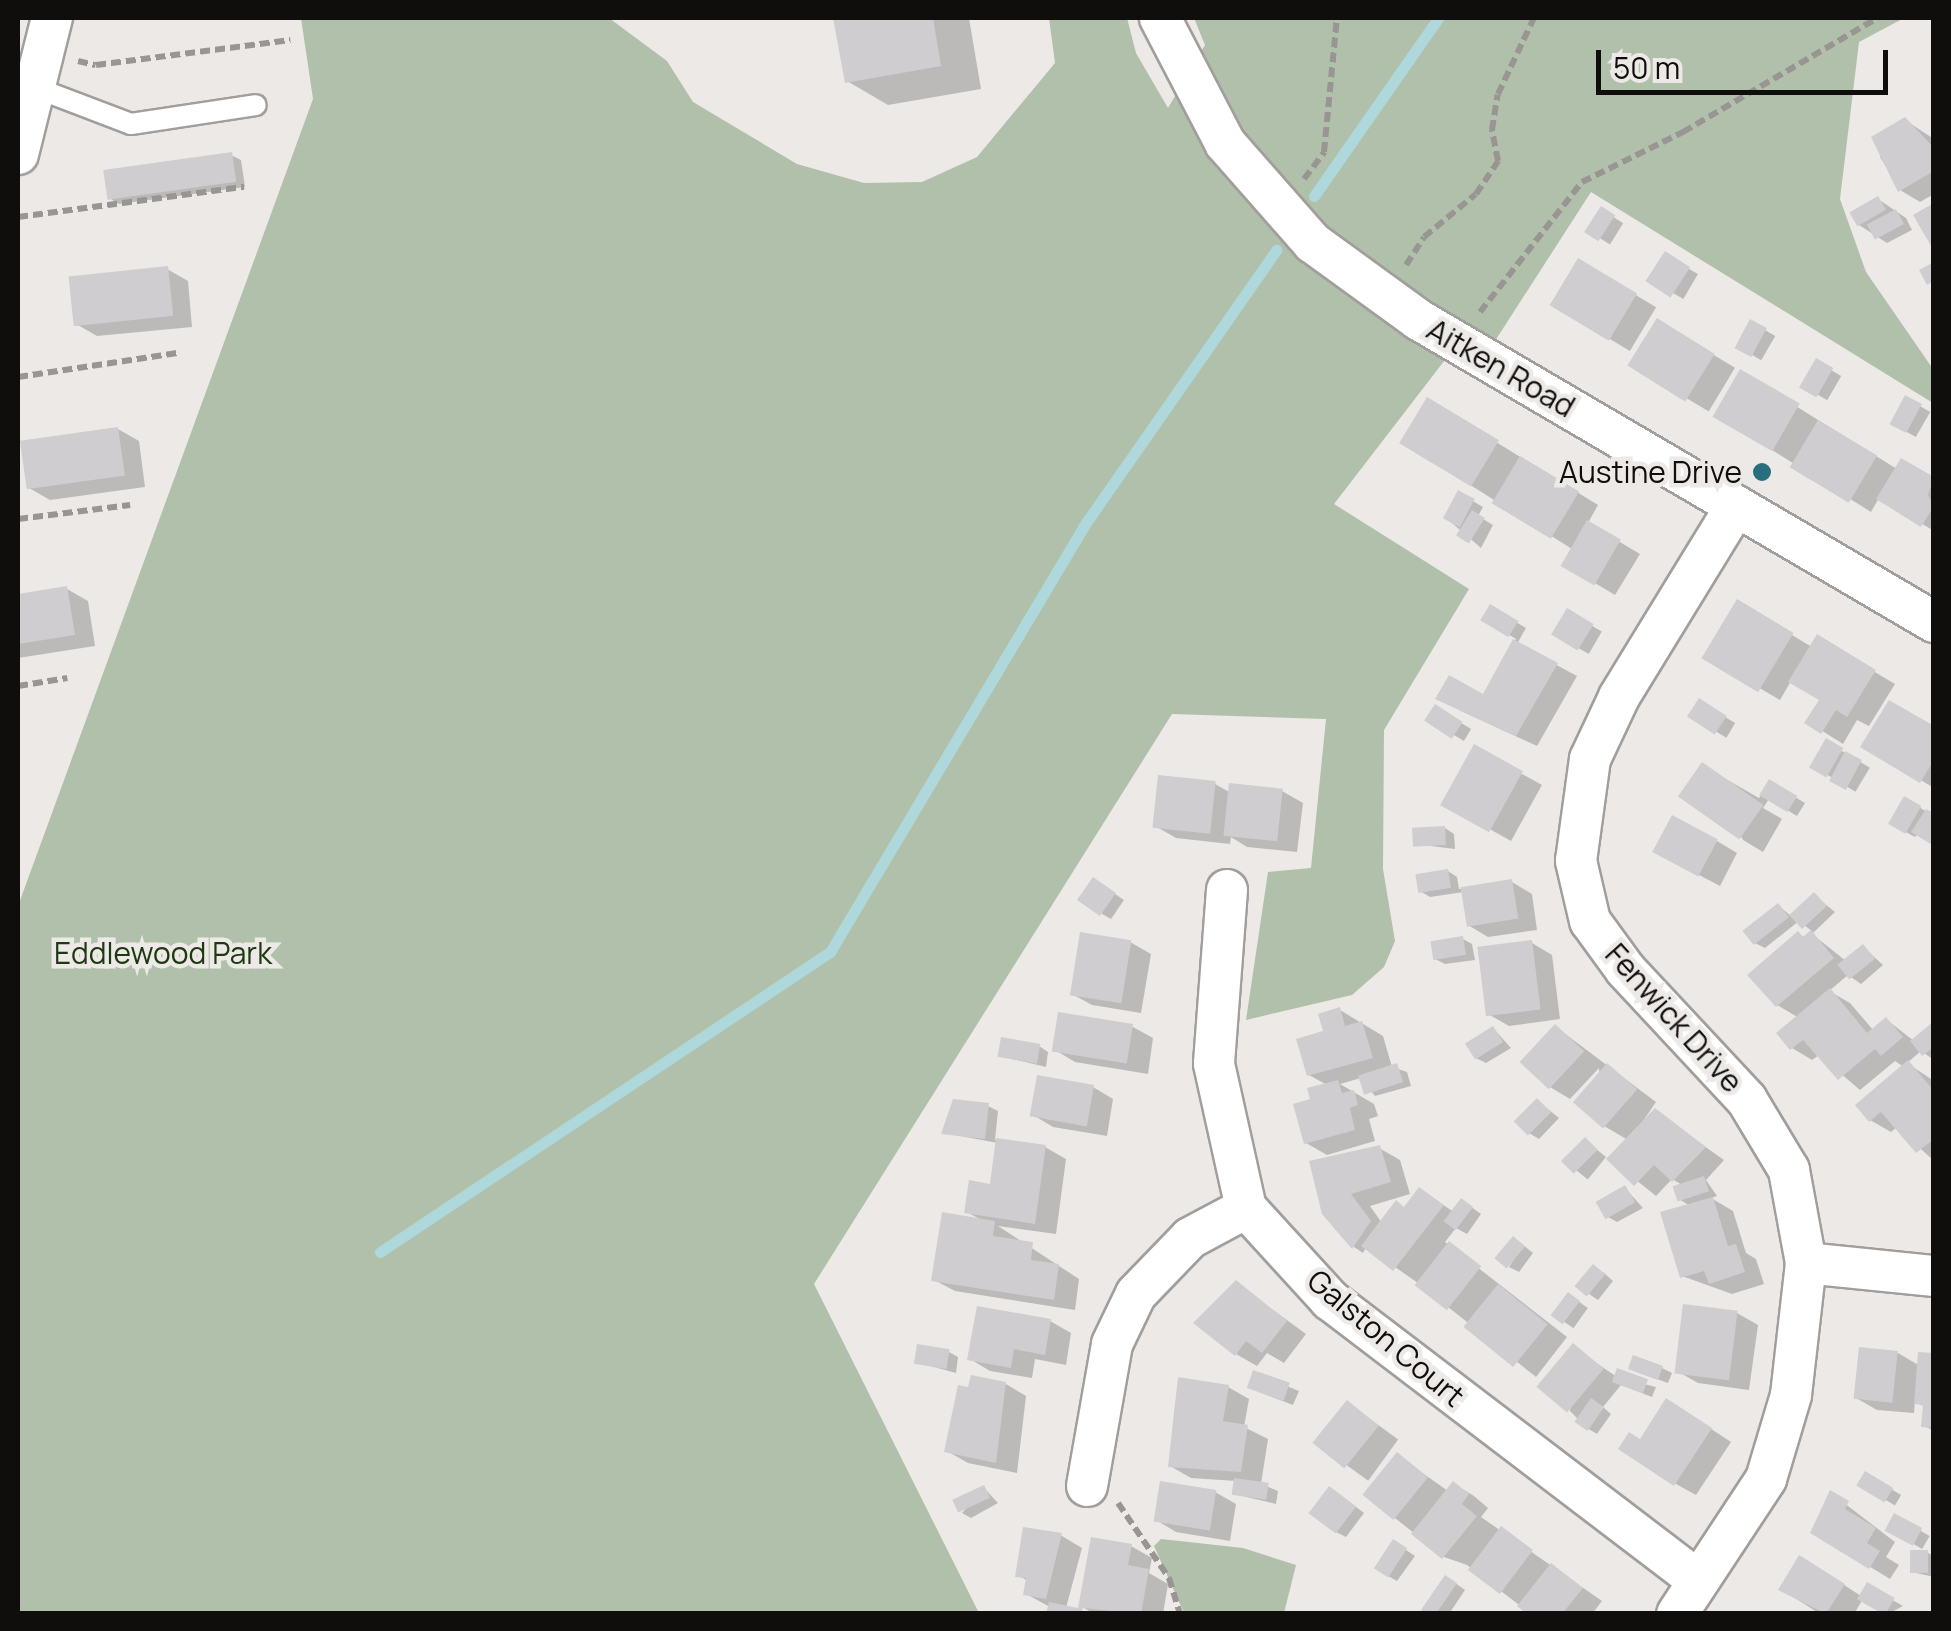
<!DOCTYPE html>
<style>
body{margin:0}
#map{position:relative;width:1951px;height:1631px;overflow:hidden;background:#ece9e6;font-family:Manrope,sans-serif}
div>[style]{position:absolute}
.green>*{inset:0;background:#b0c0aa}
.shadow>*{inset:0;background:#0003;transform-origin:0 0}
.stream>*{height:11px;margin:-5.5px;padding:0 5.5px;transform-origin:5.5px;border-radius:5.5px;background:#aed8db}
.building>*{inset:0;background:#cfcdd0;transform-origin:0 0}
.path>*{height:6px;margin-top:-3px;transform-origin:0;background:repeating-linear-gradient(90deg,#989593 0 10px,transparent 0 15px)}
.roads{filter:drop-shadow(2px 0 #a19e9b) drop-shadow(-2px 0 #a19e9b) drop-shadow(0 2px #a19e9b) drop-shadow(0 -2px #a19e9b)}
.service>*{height:20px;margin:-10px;padding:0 10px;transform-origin:10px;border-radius:10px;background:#fff}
.minor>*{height:40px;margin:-20px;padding:0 20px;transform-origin:20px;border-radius:20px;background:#fff}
.dots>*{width:28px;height:28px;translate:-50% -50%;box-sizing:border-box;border:5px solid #ece9e6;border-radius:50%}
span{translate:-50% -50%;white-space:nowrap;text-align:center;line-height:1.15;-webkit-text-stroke:9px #ece9e6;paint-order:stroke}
.street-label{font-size:30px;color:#0f0e0d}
.poi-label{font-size:30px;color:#0f0e0d}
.right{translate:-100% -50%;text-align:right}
.park-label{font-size:30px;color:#1d3911}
.frame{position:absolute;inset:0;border:20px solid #0f0e0d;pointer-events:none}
.scale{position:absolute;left:1596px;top:50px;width:292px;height:45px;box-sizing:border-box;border:5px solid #0f0e0d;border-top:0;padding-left:12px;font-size:30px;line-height:35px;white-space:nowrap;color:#0f0e0d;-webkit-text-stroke:8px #ece9e6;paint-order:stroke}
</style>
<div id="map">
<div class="green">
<i style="clip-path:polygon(301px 18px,609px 18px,667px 61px,693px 102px,797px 164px,864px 183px,922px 182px,977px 157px,1055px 63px,1049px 18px,1127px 18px,1136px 53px,1168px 108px,1205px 45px,1194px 18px,1904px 18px,1859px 42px,1840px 199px,1866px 272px,1933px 369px,1933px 403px,1591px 192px,1484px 358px,1458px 343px,1334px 504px,1469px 589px,1384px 730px,1383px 869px,1395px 941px,1384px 967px,1352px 995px,1246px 1020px,1268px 872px,1311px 868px,1326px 719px,1172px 714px,814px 1284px,979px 1613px,18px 1614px,18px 906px,313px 99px)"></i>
<i style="clip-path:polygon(1161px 1539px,1243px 1548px,1296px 1565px,1284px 1613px,1184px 1613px,1154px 1546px)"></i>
</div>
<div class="shadow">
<i style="clip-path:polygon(836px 18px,969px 18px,981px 89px,888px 105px,847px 81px)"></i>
<i style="clip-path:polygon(1905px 120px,1934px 139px,1934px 194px,1920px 202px,1900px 190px,1880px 157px)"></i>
<i style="clip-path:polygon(231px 155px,241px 160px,245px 187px,119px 204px,109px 198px)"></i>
<i style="clip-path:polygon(1878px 199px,1906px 218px,1912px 230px,1887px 243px,1859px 225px)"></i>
<i style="left:1602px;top:210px;width:25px;height:25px;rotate:32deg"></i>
<i style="left:1665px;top:255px;width:38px;height:29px;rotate:30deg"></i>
<i style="left:1579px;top:261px;width:90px;height:51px;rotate:31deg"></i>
<i style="clip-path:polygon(167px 269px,188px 281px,192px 327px,97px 336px,76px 324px)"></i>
<i style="left:1657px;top:321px;width:91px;height:51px;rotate:31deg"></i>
<i style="left:1751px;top:322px;width:28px;height:28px;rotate:30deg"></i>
<i style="left:1817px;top:362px;width:28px;height:28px;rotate:30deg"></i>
<i style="clip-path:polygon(1741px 372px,1897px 469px,1902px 461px,1934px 479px,1934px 531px,1879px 498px,1871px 512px,1716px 415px)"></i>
<i style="left:1906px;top:398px;width:28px;height:29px;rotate:30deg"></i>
<i style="clip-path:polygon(1428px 400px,1598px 505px,1588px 523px,1640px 554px,1615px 595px,1563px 564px,1572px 549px,1402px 442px)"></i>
<i style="clip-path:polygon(118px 429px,139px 441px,145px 487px,50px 500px,29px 488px)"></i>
<i style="clip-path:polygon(1459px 493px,1483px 507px,1478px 516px,1493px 525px,1481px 548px,1445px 517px)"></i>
<i style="clip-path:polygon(67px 589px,88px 601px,95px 646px,18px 658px,18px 596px)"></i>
<i style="clip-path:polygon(1738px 603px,1812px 647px,1818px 638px,1895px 684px,1869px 726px,1857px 720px,1843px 744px,1808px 722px,1822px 699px,1791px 681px,1780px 700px,1706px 657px)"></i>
<i style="clip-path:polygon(1491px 607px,1526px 628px,1517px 644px,1577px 676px,1537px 746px,1459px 710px,1484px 697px,1516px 639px,1483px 619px)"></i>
<i style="left:1568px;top:612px;width:39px;height:26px;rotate:30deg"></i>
<i style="left:1700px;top:702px;width:41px;height:17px;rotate:31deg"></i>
<i style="left:1436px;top:708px;width:41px;height:14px;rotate:31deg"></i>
<i style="clip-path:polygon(1934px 729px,1934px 788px,1864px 746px)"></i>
<i style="left:1827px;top:742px;width:50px;height:28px;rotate:31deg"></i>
<i style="clip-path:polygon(1475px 748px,1542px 785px,1511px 841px,1461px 813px)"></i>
<i style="clip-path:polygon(1703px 766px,1759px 798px,1770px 782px,1805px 803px,1797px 816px,1769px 799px,1763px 808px,1782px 819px,1763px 852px,1743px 840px)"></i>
<i style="clip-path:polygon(1215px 784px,1231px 793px,1282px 791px,1303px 803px,1297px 852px,1247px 847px,1231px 837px,1230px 844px,1176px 838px,1155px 826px)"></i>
<i style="clip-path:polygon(1905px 799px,1934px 816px,1915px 837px,1891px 824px)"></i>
<i style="clip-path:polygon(1445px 828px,1454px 834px,1455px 849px,1415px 844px)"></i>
<i style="clip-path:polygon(1717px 841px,1737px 853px,1720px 886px,1676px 863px)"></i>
<i style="clip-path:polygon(1448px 871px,1457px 877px,1459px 889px,1512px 882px,1532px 894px,1537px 930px,1488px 937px,1468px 925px,1464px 892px,1430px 897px,1420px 891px)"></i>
<i style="clip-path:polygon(1103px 886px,1124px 900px,1111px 919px,1102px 914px)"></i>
<i style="clip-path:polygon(1814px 895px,1835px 912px,1812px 934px,1846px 961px,1863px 947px,1883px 965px,1861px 984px,1848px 975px,1829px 991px,1850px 1003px,1874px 1031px,1887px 1020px,1914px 1041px,1934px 1025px,1934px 1060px,1921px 1051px,1907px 1063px,1934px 1081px,1934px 1161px,1897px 1127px,1891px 1132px,1870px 1120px,1904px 1067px,1895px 1061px,1860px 1090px,1819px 1055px,1812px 1060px,1792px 1048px,1799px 1018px,1777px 1005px,1799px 934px,1806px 938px,1813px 932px,1799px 921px,1765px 948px,1755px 943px,1779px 906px,1791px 916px)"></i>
<i style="clip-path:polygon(1463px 939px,1472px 944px,1475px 960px,1445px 964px,1435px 959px)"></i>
<i style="clip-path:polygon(1130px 942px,1151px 954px,1141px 1013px,1092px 1005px,1072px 994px)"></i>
<i style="clip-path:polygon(1532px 943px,1552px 955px,1560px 1019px,1509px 1026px,1488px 1014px)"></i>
<i style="clip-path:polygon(1340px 1010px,1383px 1036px,1392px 1067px,1407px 1072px,1411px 1086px,1375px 1096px,1361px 1078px,1340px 1084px,1374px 1104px,1378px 1116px,1369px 1119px,1375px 1141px,1327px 1155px,1306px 1143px,1314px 1101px,1327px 1085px,1309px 1075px)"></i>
<i style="clip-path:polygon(1133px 1027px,1153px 1038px,1148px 1074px,1075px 1062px,1055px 1050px)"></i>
<i style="clip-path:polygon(1556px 1027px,1656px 1102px,1635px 1133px,1656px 1112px,1724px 1160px,1706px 1180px,1717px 1196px,1711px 1198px,1733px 1211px,1746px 1253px,1756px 1259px,1764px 1284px,1732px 1294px,1682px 1276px,1690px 1206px,1679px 1199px,1682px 1185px,1672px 1179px,1656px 1196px,1610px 1159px,1628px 1140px,1604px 1126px,1599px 1068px,1570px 1099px,1550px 1087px)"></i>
<i style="clip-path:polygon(1493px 1028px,1511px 1048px,1486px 1063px,1476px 1058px)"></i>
<i style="clip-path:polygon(1039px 1046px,1048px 1052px,1046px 1067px,1000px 1056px)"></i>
<i style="clip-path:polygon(1093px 1087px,1113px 1099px,1107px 1136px,1053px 1127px,1033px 1115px)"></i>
<i style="clip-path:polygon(1538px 1101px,1559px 1118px,1539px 1139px,1529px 1133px)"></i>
<i style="clip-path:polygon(988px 1106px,998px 1111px,995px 1140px,1045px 1147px,1066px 1159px,1056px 1234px,998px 1226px,1079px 1279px,1075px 1310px,955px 1291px,934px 1280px,983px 1221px,967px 1212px,992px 1186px,998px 1143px,944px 1133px)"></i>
<i style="left:1585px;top:1140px;width:27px;height:29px;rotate:39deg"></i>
<i style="clip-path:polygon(1379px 1148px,1400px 1160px,1410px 1194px,1370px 1206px,1382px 1223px,1406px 1209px,1420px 1190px,1454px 1212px,1471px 1207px,1481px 1214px,1467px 1234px,1456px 1228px,1445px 1242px,1567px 1337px,1536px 1377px,1418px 1283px,1366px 1247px,1363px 1253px,1354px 1247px,1324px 1212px)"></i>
<i style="clip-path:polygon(1625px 1188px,1643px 1208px,1617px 1222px,1608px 1217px)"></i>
<i style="clip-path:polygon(1523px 1245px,1533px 1253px,1519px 1272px,1509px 1267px)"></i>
<i style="clip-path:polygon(1603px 1272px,1613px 1281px,1598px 1300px,1589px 1294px)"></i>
<i style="clip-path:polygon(1236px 1283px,1306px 1334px,1284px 1363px,1267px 1353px,1257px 1366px,1236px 1354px)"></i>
<i style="left:1578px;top:1301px;width:12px;height:25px;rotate:35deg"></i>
<i style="clip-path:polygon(1737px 1313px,1758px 1325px,1749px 1390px,1698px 1383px,1677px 1371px)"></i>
<i style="clip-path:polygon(1050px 1321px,1071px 1333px,1066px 1365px,1035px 1359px,1032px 1378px,990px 1371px,970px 1359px)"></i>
<i style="clip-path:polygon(1573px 1347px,1617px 1377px,1656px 1387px,1652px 1397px,1621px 1385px,1603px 1407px,1611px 1414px,1597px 1434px,1587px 1428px,1570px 1411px)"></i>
<i style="clip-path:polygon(949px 1352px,958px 1357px,956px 1373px,916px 1362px)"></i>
<i style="clip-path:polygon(1898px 1353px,1920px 1366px,1934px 1356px,1934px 1431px,1924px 1426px,1925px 1407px,1915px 1401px,1914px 1413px,1877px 1410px,1856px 1398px)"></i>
<i style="clip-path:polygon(1662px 1368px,1672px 1373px,1668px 1383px,1640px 1373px)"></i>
<i style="clip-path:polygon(1255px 1373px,1299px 1391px,1293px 1405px,1259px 1392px)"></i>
<i style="clip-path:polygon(1006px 1384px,1026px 1396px,1017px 1473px,968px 1463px,947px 1451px)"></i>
<i style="clip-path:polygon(1228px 1387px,1249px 1399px,1244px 1427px,1268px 1439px,1261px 1484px,1278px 1491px,1276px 1504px,1234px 1494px,1236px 1481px,1191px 1478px,1170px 1466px)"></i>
<i style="left:1348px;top:1403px;width:62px;height:51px;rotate:36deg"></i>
<i style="clip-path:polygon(1687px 1413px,1731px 1442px,1696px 1495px,1676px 1484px,1641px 1442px)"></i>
<i style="clip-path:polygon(1397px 1455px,1448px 1491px,1454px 1484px,1474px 1496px,1488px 1508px,1481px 1517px,1602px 1601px,1592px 1614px,1531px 1614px,1467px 1565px,1444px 1557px,1395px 1518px)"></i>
<i style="left:1866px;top:1474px;width:41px;height:12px;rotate:31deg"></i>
<i style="clip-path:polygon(984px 1488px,998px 1503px,971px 1518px,962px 1513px)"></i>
<i style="clip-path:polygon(1215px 1492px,1236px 1504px,1230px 1541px,1176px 1532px,1156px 1520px)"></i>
<i style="clip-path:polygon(1831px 1493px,1895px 1542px,1886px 1557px,1899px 1565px,1890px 1579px,1813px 1532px)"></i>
<i style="clip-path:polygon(1339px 1494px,1364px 1513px,1346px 1537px,1336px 1532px)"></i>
<i style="left:1895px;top:1516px;width:40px;height:15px;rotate:30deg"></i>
<i style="clip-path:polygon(1025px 1530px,1062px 1536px,1082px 1548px,1066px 1608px,1091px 1614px,1049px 1614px,1050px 1607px,1026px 1594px,1028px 1581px,1018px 1575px)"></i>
<i style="clip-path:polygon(1394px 1542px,1415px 1556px,1397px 1581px,1388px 1576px)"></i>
<i style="clip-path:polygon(1131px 1546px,1152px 1558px,1149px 1573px,1168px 1584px,1163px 1614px,1094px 1614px,1081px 1606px)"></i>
<i style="clip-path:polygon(1928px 1553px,1934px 1556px,1934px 1577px,1912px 1572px)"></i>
<i style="clip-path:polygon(1821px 1570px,1861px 1596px,1868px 1586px,1903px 1606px,1888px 1614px,1863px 1599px,1854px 1614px,1820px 1614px,1781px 1589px)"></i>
<i style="clip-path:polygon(1455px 1583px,1465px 1590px,1449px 1614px,1430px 1614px)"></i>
</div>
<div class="stream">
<i style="left:1314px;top:196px;width:217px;rotate:-55.1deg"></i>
<i style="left:380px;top:1252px;width:541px;rotate:-33.69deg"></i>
<i style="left:830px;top:952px;width:495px;rotate:-59.2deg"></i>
<i style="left:1083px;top:527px;width:338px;rotate:-55.1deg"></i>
</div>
<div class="building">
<i style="clip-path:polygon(833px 18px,933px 18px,941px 66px,845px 83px)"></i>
<i style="clip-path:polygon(1905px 117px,1934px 148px,1934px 171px,1898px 192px,1871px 137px)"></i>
<i style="left:232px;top:152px;width:30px;height:130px;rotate:82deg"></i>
<i style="left:1878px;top:196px;width:16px;height:33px;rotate:60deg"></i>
<i style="clip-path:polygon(1934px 203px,1934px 251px,1913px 215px)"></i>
<i style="left:1601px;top:206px;width:17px;height:31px;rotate:33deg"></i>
<i style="left:1896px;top:209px;width:17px;height:33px;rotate:62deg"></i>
<i style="left:1665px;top:251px;width:30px;height:36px;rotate:33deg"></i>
<i style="left:1578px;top:258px;width:69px;height:55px;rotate:31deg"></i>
<i style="clip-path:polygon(1934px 262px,1934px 281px,1927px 285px,1919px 270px)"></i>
<i style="left:168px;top:266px;width:50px;height:100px;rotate:84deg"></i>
<i style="left:1657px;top:318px;width:68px;height:56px;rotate:32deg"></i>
<i style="left:1750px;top:319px;width:19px;height:33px;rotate:28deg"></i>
<i style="left:1816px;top:358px;width:20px;height:34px;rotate:30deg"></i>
<i style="left:1740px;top:369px;width:69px;height:55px;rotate:30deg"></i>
<i style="left:1905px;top:395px;width:19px;height:33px;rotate:28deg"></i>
<i style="left:1427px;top:397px;width:84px;height:54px;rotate:31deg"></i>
<i style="left:1818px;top:420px;width:69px;height:55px;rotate:31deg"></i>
<i style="left:118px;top:427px;width:49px;height:99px;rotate:82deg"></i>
<i style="left:1520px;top:456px;width:69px;height:55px;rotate:31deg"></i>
<i style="clip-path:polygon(1901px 458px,1934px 477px,1928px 495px,1934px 506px,1921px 527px,1876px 499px)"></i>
<i style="left:1458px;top:490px;width:19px;height:32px;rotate:28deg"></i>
<i style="left:1472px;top:510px;width:15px;height:30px;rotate:32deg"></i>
<i style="left:1587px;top:520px;width:39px;height:53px;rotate:30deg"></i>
<i style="clip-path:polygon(67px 586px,75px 635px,18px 644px,18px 594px)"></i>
<i style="left:1737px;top:599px;width:66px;height:69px;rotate:31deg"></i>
<i style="left:1490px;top:604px;width:33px;height:19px;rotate:31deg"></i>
<i style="left:1567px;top:608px;width:31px;height:31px;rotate:31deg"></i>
<i style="clip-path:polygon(1817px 634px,1876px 670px,1847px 717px,1836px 710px,1821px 734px,1804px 723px,1819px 700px,1788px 682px)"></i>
<i style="clip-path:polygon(1513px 639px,1558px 663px,1516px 736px,1435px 699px,1449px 675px,1483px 694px)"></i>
<i style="left:1699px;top:698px;width:33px;height:22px;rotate:33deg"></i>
<i style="clip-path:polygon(1889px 700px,1934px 726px,1934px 760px,1920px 783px,1860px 747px)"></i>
<i style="left:1435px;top:704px;width:33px;height:20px;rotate:33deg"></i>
<i style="left:1826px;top:738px;width:20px;height:34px;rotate:30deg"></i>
<i style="left:1474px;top:744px;width:56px;height:70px;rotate:29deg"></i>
<i style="left:1845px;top:751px;width:19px;height:34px;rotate:28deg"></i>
<i style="left:1702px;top:762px;width:75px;height:42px;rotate:35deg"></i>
<i style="left:1158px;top:775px;width:58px;height:53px;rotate:6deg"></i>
<i style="left:1769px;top:779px;width:33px;height:19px;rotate:31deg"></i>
<i style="left:1229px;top:783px;width:54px;height:53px;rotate:6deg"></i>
<i style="left:1904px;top:796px;width:20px;height:32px;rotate:30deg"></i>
<i style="clip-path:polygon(1926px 809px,1934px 813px,1934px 846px,1911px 832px)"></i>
<i style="left:1672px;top:815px;width:52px;height:42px;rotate:28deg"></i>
<i style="left:1445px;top:826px;width:19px;height:33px;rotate:87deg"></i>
<i style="left:1448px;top:869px;width:19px;height:33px;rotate:81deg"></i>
<i style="left:1093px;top:877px;width:28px;height:28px;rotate:35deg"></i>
<i style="left:1512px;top:879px;width:40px;height:52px;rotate:81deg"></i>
<i style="left:1814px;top:892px;width:19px;height:34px;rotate:47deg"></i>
<i style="left:1778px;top:903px;width:18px;height:45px;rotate:52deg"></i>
<i style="clip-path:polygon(1811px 930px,1834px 958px,1776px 1007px,1747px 975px,1798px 931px,1803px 937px)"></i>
<i style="left:1080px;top:932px;width:52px;height:64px;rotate:9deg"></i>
<i style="left:1463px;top:936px;width:19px;height:33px;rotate:81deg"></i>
<i style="left:1532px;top:940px;width:70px;height:55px;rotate:83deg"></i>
<i style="left:1863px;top:944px;width:19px;height:33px;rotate:51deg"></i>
<i style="clip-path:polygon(1830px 988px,1867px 1033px,1886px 1017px,1903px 1037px,1881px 1056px,1875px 1049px,1838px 1080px,1803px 1040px,1790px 1050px,1776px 1033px)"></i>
<i style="clip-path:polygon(1340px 1007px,1345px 1026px,1362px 1021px,1373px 1058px,1307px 1076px,1296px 1039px,1323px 1031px,1318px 1014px)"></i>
<i style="left:1058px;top:1012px;width:76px;height:40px;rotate:9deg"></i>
<i style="clip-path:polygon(1934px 1021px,1934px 1047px,1922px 1056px,1910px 1041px)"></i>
<i style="left:1555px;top:1024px;width:40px;height:52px;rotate:43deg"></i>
<i style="left:1493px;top:1026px;width:19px;height:33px;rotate:58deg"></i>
<i style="left:1001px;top:1037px;width:40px;height:20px;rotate:10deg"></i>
<i style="clip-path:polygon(1908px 1060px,1934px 1091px,1934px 1139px,1916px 1153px,1881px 1112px,1869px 1122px,1855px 1105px)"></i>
<i style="left:1397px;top:1063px;width:20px;height:41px;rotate:72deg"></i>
<i style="left:1607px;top:1063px;width:40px;height:52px;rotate:41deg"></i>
<i style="left:1037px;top:1075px;width:58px;height:42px;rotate:10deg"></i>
<i style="clip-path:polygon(1338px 1080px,1342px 1093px,1354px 1090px,1358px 1105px,1350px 1108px,1355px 1130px,1304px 1144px,1293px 1104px,1310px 1099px,1307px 1088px)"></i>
<i style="left:1537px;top:1098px;width:20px;height:33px;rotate:45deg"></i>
<i style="clip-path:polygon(953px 1099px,989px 1103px,985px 1139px,941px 1134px)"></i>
<i style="clip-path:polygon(1655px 1108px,1706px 1147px,1672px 1182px,1654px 1165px,1634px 1186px,1606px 1159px)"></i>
<i style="left:1585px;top:1137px;width:18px;height:34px;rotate:45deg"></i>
<i style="clip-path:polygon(996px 1138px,1046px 1145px,1035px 1224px,964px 1213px,969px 1180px,990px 1184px)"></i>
<i style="clip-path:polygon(1380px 1145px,1391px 1182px,1351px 1194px,1371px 1221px,1352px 1249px,1322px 1214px,1309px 1161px)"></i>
<i style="left:1704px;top:1176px;width:16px;height:33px;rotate:72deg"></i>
<i style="left:1625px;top:1185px;width:20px;height:34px;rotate:60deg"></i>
<i style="clip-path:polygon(1419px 1187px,1444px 1205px,1393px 1271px,1361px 1246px,1396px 1200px,1404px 1207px)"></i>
<i style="clip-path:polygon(1713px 1197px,1728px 1246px,1736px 1244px,1745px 1272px,1709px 1284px,1704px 1271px,1680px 1278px,1660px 1212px)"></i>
<i style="left:1461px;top:1198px;width:15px;height:29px;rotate:37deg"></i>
<i style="clip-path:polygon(942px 1212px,995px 1221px,993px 1236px,1033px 1242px,1031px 1260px,1059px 1264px,1054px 1300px,931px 1281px)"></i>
<i style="left:1513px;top:1236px;width:16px;height:29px;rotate:40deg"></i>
<i style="left:1449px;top:1241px;width:41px;height:56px;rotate:38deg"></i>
<i style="left:1593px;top:1264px;width:16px;height:29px;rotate:40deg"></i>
<i style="clip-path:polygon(1236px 1280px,1287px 1321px,1262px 1353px,1246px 1341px,1235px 1356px,1193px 1323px)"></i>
<i style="left:1498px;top:1284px;width:64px;height:55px;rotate:39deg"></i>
<i style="left:1568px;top:1292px;width:15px;height:29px;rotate:37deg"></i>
<i style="left:1683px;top:1304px;width:55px;height:70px;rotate:7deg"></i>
<i style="clip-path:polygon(977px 1306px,1051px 1319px,1045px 1355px,1014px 1349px,1011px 1368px,967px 1360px)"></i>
<i style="left:1573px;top:1343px;width:40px;height:57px;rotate:40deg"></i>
<i style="left:917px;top:1344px;width:33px;height:20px;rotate:9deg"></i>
<i style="left:1859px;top:1347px;width:39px;height:52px;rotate:6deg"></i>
<i style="clip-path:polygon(1918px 1352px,1934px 1353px,1934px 1428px,1921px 1427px,1923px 1405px,1914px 1404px)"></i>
<i style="left:1633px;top:1355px;width:32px;height:15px;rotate:20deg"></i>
<i style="left:1617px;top:1368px;width:33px;height:15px;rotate:20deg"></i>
<i style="left:1253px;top:1370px;width:39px;height:19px;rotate:19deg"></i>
<i style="clip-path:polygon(971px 1375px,1006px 1382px,996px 1463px,944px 1452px,958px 1385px,968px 1387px)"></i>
<i style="clip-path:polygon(1178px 1377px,1229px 1385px,1223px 1421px,1248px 1425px,1241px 1472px,1168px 1467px)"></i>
<i style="left:1591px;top:1398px;width:16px;height:29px;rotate:35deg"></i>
<i style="clip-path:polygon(1666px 1398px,1712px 1428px,1674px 1486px,1618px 1449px,1629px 1432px,1640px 1439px)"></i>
<i style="left:1347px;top:1400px;width:41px;height:55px;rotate:39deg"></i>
<i style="left:1397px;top:1452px;width:40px;height:55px;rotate:39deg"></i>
<i style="left:1865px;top:1471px;width:33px;height:17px;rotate:31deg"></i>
<i style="left:1234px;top:1478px;width:35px;height:17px;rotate:8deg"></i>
<i style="left:1160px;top:1481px;width:57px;height:41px;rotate:9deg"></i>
<i style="clip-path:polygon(1453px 1481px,1469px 1494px,1462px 1504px,1477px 1516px,1442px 1559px,1411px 1534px)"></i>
<i style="left:984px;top:1485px;width:14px;height:35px;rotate:65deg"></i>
<i style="left:1329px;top:1486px;width:34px;height:34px;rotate:37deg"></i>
<i style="clip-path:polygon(1830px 1490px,1849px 1501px,1845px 1509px,1876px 1528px,1867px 1543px,1880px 1551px,1869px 1569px,1810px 1533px)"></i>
<i style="left:1894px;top:1513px;width:32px;height:20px;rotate:28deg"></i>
<i style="left:1501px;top:1526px;width:40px;height:55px;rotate:37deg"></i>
<i style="clip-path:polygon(1023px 1527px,1062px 1533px,1046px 1599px,1023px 1595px,1026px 1578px,1015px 1577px)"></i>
<i style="clip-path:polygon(1091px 1537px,1132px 1544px,1128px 1565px,1149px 1569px,1141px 1614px,1083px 1608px,1081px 1614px,1046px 1614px,1049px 1602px,1078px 1608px)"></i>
<i style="left:1393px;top:1539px;width:17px;height:35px;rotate:33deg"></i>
<i style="left:1910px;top:1550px;width:18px;height:23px"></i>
<i style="clip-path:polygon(1799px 1555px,1845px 1584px,1826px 1614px,1778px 1590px)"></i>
<i style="clip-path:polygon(1551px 1563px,1583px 1588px,1562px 1614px,1527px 1614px,1517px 1606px)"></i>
<i style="clip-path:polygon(1445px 1575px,1457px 1583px,1436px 1614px,1426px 1614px,1421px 1610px)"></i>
<i style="left:1867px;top:1582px;width:32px;height:20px;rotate:30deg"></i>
</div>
<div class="path">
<i style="left:78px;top:61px;width:18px;rotate:13deg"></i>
<i style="left:96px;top:65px;width:196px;rotate:-7.3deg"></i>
<i style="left:1304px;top:179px;width:34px;rotate:-53deg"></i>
<i style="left:1324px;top:152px;width:135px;rotate:-84.5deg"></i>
<i style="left:18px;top:217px;width:228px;rotate:-7.6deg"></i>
<i style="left:1406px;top:265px;width:33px;rotate:-57deg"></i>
<i style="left:1424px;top:237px;width:67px;rotate:-39.6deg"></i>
<i style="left:1476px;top:194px;width:40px;rotate:-56deg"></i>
<i style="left:1498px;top:161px;width:32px;rotate:-101deg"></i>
<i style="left:1492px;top:130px;width:36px;rotate:-81deg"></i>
<i style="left:1498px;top:94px;width:84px;rotate:-64.7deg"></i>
<i style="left:1480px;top:312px;width:165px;rotate:-51.9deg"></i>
<i style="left:1582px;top:182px;width:113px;rotate:-26.3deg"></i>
<i style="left:1683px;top:132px;width:225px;rotate:-30.4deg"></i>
<i style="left:18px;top:377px;width:161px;rotate:-8.6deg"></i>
<i style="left:18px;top:519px;width:113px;rotate:-7.1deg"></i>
<i style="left:18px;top:686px;width:50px;rotate:-9.3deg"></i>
<i style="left:1118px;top:1503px;width:91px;rotate:55.8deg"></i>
<i style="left:1169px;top:1578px;width:38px;rotate:73deg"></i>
</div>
<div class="roads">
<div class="service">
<i style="left:39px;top:89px;width:98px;rotate:20.8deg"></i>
<i style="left:131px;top:124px;width:126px;rotate:-8.6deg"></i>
</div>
<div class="minor">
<i style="left:1160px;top:18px;width:141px;rotate:62.5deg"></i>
<i style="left:1225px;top:143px;width:133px;rotate:48.7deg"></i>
<i style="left:1313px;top:243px;width:131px;rotate:36deg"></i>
<i style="left:1419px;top:320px;width:597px;rotate:30.39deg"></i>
<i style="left:18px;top:154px;width:140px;rotate:-76deg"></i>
<i style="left:1227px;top:890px;width:174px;rotate:94.3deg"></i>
<i style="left:1214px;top:1064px;width:148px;rotate:77.5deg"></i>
<i style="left:1246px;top:1208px;width:125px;rotate:47.6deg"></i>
<i style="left:1330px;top:1300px;width:462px;rotate:37.3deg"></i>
<i style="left:1806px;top:1263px;width:129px;rotate:5.8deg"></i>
<i style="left:1087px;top:1486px;width:144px;rotate:-80deg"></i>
<i style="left:1112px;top:1344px;width:55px;rotate:-64.4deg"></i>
<i style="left:1136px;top:1294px;width:78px;rotate:-46deg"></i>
<i style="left:1190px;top:1238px;width:64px;rotate:-28.2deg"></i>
<i style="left:1677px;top:1614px;width:162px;rotate:-56.6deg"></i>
<i style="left:1766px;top:1479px;width:88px;rotate:-73.4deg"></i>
<i style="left:1791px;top:1395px;width:133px;rotate:-83.5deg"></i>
<i style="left:1806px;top:1263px;width:95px;rotate:-100.4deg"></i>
<i style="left:1789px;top:1170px;width:82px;rotate:-121deg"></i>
<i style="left:1747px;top:1100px;width:179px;rotate:-133deg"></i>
<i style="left:1625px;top:969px;width:59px;rotate:-126.1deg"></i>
<i style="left:1590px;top:921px;width:62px;rotate:-103.1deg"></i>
<i style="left:1576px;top:861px;width:103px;rotate:-82.2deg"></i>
<i style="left:1590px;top:759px;width:68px;rotate:-64.9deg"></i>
<i style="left:1619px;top:697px;width:224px;rotate:-58.5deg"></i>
</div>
</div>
<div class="dots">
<i style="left:1762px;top:472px;background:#296e7d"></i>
</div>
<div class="street-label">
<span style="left:1501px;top:368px;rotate:30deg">Aitken Road</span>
<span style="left:1674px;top:1018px;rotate:48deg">Fenwick Drive</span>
<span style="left:1386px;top:1338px;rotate:40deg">Galston Court</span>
</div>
<div class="poi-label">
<span class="right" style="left:1742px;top:472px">Austine Drive</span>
</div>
<div class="park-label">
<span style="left:163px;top:953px">Eddlewood Park</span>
</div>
<div class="frame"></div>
<div class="scale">50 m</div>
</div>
